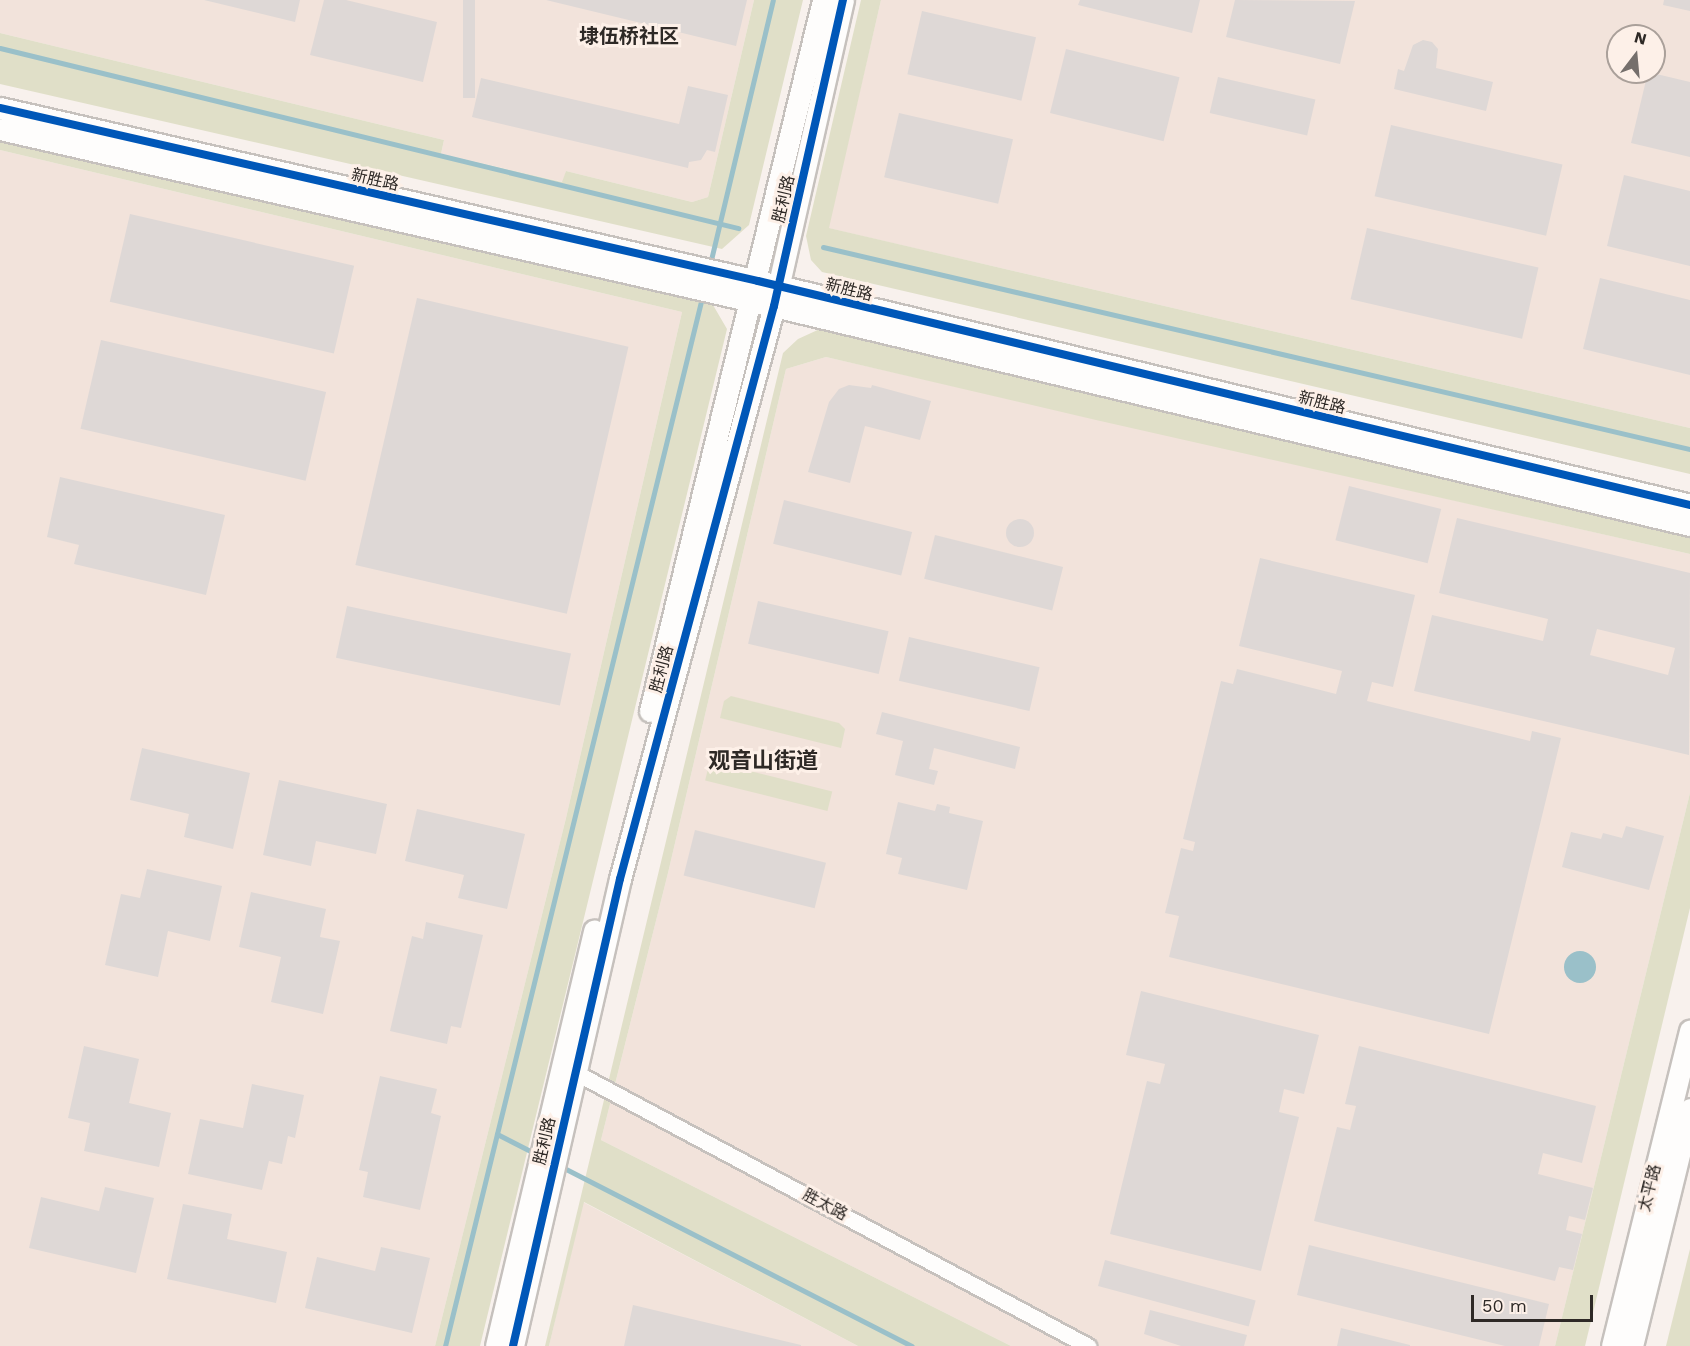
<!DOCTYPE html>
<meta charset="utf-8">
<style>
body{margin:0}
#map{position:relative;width:1690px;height:1346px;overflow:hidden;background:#f8f1ed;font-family:"Work Sans","Noto Sans SC",sans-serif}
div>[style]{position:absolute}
.built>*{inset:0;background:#f2e3db}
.green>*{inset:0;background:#e0dfc8;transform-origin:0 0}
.water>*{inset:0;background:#9ac0c9}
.round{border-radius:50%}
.stream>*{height:5px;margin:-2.5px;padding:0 2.5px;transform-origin:2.5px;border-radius:2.5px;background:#9ac0c9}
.building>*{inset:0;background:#ded8d6;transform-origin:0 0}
.roads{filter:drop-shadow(2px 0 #c6c1bd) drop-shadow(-2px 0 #c6c1bd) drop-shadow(0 2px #c6c1bd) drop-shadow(0 -2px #c6c1bd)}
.street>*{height:15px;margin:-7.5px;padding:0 7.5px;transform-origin:7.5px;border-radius:7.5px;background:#fefdfc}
.secondary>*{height:21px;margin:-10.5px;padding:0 10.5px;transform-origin:10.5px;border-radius:10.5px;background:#fefdfc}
.cycleway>*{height:8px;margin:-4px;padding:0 4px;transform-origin:4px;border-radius:4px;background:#0057b8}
span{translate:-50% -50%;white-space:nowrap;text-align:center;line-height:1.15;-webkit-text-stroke:6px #fdf0e8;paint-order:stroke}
.street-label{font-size:16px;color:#2e2926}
.quarter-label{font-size:20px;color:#2e2926;font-weight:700}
.district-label{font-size:22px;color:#2e2926;font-weight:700}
.north{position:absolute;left:1606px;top:24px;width:60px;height:60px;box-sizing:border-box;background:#fdf0e8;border:2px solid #aaa09a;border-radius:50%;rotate:16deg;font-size:16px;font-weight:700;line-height:24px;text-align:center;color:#2e2926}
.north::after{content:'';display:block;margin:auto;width:21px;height:27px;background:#756f6c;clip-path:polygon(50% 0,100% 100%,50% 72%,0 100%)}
.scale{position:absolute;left:1471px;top:1295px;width:122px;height:27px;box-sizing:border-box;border:3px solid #2e2926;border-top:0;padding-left:8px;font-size:18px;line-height:21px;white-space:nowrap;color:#2e2926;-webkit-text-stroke:4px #fdf0e8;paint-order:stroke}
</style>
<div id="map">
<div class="built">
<i style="clip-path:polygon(0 0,754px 0,708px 197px,692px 202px,566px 171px,563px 182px,441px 154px,444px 140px,0 33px)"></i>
<i style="clip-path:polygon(evenodd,881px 0,1690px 0,1690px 428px,828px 228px,881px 0,1618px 36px,1654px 36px,1654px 72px,1618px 72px,1618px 36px)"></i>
<i style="clip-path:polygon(0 150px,682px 312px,566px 818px,435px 1346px,0 1346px)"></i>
<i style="clip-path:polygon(826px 357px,1690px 554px,1690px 793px,1555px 1346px,1011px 1346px,601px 1140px,668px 873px,786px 369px)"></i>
<i style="clip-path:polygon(583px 1202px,858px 1346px,549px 1346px)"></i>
</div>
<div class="green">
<i style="clip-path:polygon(754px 0,803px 0,749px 225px,722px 249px,0 84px,0 33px,444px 140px,441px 154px,562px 182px,566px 171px,692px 202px,708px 197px)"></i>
<i style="clip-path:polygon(861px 0,881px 0,829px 228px,1690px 428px,1690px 474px,822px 272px,811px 260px,806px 236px)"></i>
<i style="clip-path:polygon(0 140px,713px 305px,727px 329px,480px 1346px,435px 1346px,566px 818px,682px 312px,0 150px)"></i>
<i style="clip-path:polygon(822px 328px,1690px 531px,1690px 554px,1096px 420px,1015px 771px,1096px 420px,826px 357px,786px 369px,668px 873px,601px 1140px,1011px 1346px,858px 1346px,584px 1202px,549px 1346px,545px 1346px,783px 353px,798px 339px)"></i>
<i style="clip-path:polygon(731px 696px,839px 723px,845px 729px,841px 748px,720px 718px,724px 701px)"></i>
<i style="left:710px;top:761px;width:126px;height:20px;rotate:14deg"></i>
<i style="clip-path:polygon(1690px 793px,1690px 908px,1585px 1346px,1555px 1346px)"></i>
<i style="clip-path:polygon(1690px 1249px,1690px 1346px,1666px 1346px)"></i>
</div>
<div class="water">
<i class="round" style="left:1564px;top:951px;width:32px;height:32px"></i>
</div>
<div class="stream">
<i style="left:0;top:48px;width:760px;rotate:13.71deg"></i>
<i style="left:823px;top:247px;width:890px;rotate:13.12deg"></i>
<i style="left:710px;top:264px;width:271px;rotate:-76.6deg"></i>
<i style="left:497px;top:1134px;width:44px;rotate:27.1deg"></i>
<i style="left:560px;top:1166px;width:395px;rotate:27.1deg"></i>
<i style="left:445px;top:1346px;width:1084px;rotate:-76.23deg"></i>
</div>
<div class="building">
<i style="clip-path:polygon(204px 0,300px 0,295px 22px)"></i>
<i style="clip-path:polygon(324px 0,346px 0,437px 22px,423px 82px,310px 55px)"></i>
<i style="left:463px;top:0;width:12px;height:98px"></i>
<i style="clip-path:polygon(546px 0,747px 0,736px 46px)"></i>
<i style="clip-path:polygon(1080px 0,1200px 0,1192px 33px,1078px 5px)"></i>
<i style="clip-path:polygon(1235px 0,1355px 1px,1340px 64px,1226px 37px)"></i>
<i style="clip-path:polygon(1664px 0,1690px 0,1690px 11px,1663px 5px)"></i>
<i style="left:922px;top:11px;width:117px;height:65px;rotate:13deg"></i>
<i style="clip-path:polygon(1423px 40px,1432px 42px,1438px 49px,1436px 68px,1493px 82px,1486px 111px,1394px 89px,1398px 69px,1404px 71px,1413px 45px)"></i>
<i style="left:1066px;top:49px;width:117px;height:66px;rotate:14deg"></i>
<i style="clip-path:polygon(1648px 72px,1690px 82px,1690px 157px,1631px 143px)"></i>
<i style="left:1218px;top:77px;width:100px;height:37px;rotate:13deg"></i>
<i style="clip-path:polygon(481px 78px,679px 124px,688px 86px,728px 95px,715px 152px,707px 150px,701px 160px,689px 162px,688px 168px,472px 117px)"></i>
<i style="left:899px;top:113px;width:117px;height:66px;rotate:13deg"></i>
<i style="left:1391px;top:125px;width:176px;height:73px;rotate:13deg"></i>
<i style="clip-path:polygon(1624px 175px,1690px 191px,1690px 266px,1607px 246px)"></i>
<i style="left:130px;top:214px;width:230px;height:90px;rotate:13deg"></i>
<i style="left:1367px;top:228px;width:176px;height:73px;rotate:13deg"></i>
<i style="clip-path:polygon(1600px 278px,1690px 300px,1690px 375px,1583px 349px)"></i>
<i style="left:417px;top:298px;width:217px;height:274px;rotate:13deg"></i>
<i style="left:101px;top:340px;width:231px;height:91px;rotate:13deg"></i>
<i style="clip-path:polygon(849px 385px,871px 388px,872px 385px,931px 401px,920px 440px,865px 426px,850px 483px,808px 472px,829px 402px,839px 389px)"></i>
<i style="clip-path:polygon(60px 477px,225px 515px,206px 595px,74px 564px,79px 545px,47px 537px)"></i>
<i style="left:1349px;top:486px;width:95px;height:56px;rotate:14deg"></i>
<i style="left:784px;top:500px;width:132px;height:45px;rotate:14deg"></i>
<i style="clip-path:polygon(evenodd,1457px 518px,1690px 573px,1689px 755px,1414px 691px,1432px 615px,1543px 641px,1548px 619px,1439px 593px,1457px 518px,1597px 629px,1675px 648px,1668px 675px,1590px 655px,1597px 629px)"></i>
<i class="round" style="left:1006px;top:519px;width:28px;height:28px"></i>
<i style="left:935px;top:535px;width:132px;height:45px;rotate:14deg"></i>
<i style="clip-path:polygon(1260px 558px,1415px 595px,1393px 687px,1372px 682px,1367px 701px,1530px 741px,1532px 731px,1561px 738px,1489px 1034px,1169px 957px,1179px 916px,1165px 913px,1181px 848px,1193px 851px,1195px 842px,1183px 839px,1221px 681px,1233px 684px,1237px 669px,1336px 694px,1342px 671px,1239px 646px)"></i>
<i style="left:758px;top:601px;width:134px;height:44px;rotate:13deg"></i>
<i style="left:347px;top:606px;width:229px;height:53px;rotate:12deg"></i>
<i style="left:909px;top:637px;width:134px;height:45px;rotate:13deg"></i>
<i style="clip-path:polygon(882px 712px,1020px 747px,1015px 769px,934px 748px,929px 769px,938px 771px,934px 785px,895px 775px,903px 741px,876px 734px)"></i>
<i style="clip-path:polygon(142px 748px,250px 773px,233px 849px,184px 837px,189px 814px,130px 800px)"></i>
<i style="clip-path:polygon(279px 780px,387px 804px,376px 854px,316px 841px,311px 866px,263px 855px)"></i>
<i style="clip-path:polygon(898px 802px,935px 811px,937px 804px,950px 807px,949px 813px,983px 821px,967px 890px,898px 874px,902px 858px,886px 854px)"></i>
<i style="clip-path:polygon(417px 809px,525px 834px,507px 909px,458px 898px,464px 875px,405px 861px)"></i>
<i style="clip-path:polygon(1626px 826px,1664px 836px,1649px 890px,1562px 867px,1571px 832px,1601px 839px,1603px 833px,1622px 838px)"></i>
<i style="left:695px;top:830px;width:135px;height:47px;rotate:14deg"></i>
<i style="clip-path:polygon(147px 869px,222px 886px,210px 941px,168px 931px,158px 977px,105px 965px,121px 894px,140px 898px)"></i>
<i style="clip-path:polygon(251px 892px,326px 909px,320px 937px,340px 941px,323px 1014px,271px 1002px,281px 957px,239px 947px)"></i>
<i style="clip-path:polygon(426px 922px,483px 935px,461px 1028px,451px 1026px,447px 1044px,390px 1031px,412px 936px,423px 939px)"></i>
<i style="clip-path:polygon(1141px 991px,1319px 1035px,1304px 1094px,1284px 1089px,1279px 1112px,1299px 1117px,1261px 1271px,1110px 1234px,1147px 1081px,1160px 1084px,1165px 1064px,1126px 1055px)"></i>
<i style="clip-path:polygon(84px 1046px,139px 1059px,129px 1103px,171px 1113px,159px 1167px,84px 1151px,90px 1123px,68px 1118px)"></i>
<i style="clip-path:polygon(1359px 1046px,1596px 1106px,1582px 1163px,1543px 1153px,1538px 1174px,1593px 1188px,1585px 1220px,1569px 1216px,1566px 1230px,1582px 1234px,1573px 1270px,1559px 1267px,1555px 1281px,1314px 1221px,1337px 1127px,1350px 1130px,1356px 1106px,1345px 1104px)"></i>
<i style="clip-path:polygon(380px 1076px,437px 1089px,431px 1113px,441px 1116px,420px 1210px,363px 1197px,368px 1172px,359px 1170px)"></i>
<i style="clip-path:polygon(252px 1084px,304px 1095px,295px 1138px,288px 1136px,282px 1164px,269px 1161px,262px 1190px,188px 1174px,200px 1119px,243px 1128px)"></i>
<i style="clip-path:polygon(105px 1187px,154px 1198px,136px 1273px,29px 1248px,41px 1197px,99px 1211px)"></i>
<i style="clip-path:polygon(183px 1204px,232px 1214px,227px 1239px,287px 1252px,276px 1303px,167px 1279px)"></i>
<i style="clip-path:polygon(1309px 1245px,1549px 1304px,1539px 1346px,1505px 1346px,1297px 1295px)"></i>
<i style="clip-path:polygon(381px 1247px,430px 1258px,412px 1333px,305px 1308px,317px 1257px,375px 1271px)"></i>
<i style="left:1105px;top:1260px;width:156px;height:27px;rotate:15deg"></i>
<i style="clip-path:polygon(633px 1305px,801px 1345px,801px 1346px,624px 1346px)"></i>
<i style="clip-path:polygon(1150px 1310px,1247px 1335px,1244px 1346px,1181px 1346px,1144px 1334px)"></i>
<i style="clip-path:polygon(1341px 1328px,1410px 1345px,1410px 1346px,1337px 1346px)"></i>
</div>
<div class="roads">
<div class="street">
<i style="left:567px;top:1068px;width:591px;rotate:28.08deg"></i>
</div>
<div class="secondary">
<i style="left:0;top:108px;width:777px;rotate:12.86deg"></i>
<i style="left:758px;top:281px;width:959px;rotate:13.51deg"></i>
<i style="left:0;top:129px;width:794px;rotate:12.88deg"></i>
<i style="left:774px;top:306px;width:942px;rotate:13.45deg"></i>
<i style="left:650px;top:711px;width:732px;rotate:-76.32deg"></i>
<i style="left:496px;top:1346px;width:427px;rotate:-76.7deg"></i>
<i style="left:513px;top:1346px;width:479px;rotate:-77.1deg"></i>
<i style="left:620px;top:879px;width:593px;rotate:-74.96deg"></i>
<i style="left:774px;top:306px;width:314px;rotate:-77.3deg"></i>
<i style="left:1612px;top:1346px;width:325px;rotate:-76.1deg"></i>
<i style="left:1632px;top:1346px;width:244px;rotate:-76.2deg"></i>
</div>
</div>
<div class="cycleway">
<i style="left:0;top:108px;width:777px;rotate:12.86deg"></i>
<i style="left:758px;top:281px;width:959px;rotate:13.51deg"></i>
<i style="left:513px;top:1346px;width:479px;rotate:-77.1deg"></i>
<i style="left:620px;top:879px;width:593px;rotate:-74.96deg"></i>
<i style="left:774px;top:306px;width:314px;rotate:-77.3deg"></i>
</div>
<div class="street-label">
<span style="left:375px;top:180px;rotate:13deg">新胜路</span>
<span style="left:784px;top:199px;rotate:-77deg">胜利路</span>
<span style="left:849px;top:290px;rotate:14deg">新胜路</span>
<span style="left:1322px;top:403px;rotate:14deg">新胜路</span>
<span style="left:662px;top:669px;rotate:-75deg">胜利路</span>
<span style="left:545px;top:1141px;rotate:-77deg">胜利路</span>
<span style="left:1650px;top:1188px;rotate:-76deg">太平路</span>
<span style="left:825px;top:1205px;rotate:28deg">胜太路</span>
</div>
<div class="quarter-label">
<span style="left:629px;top:36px">埭伍桥社区</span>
</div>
<div class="district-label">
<span style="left:763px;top:761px">观音山街道</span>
</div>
<div class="north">N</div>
<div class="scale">50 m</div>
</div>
